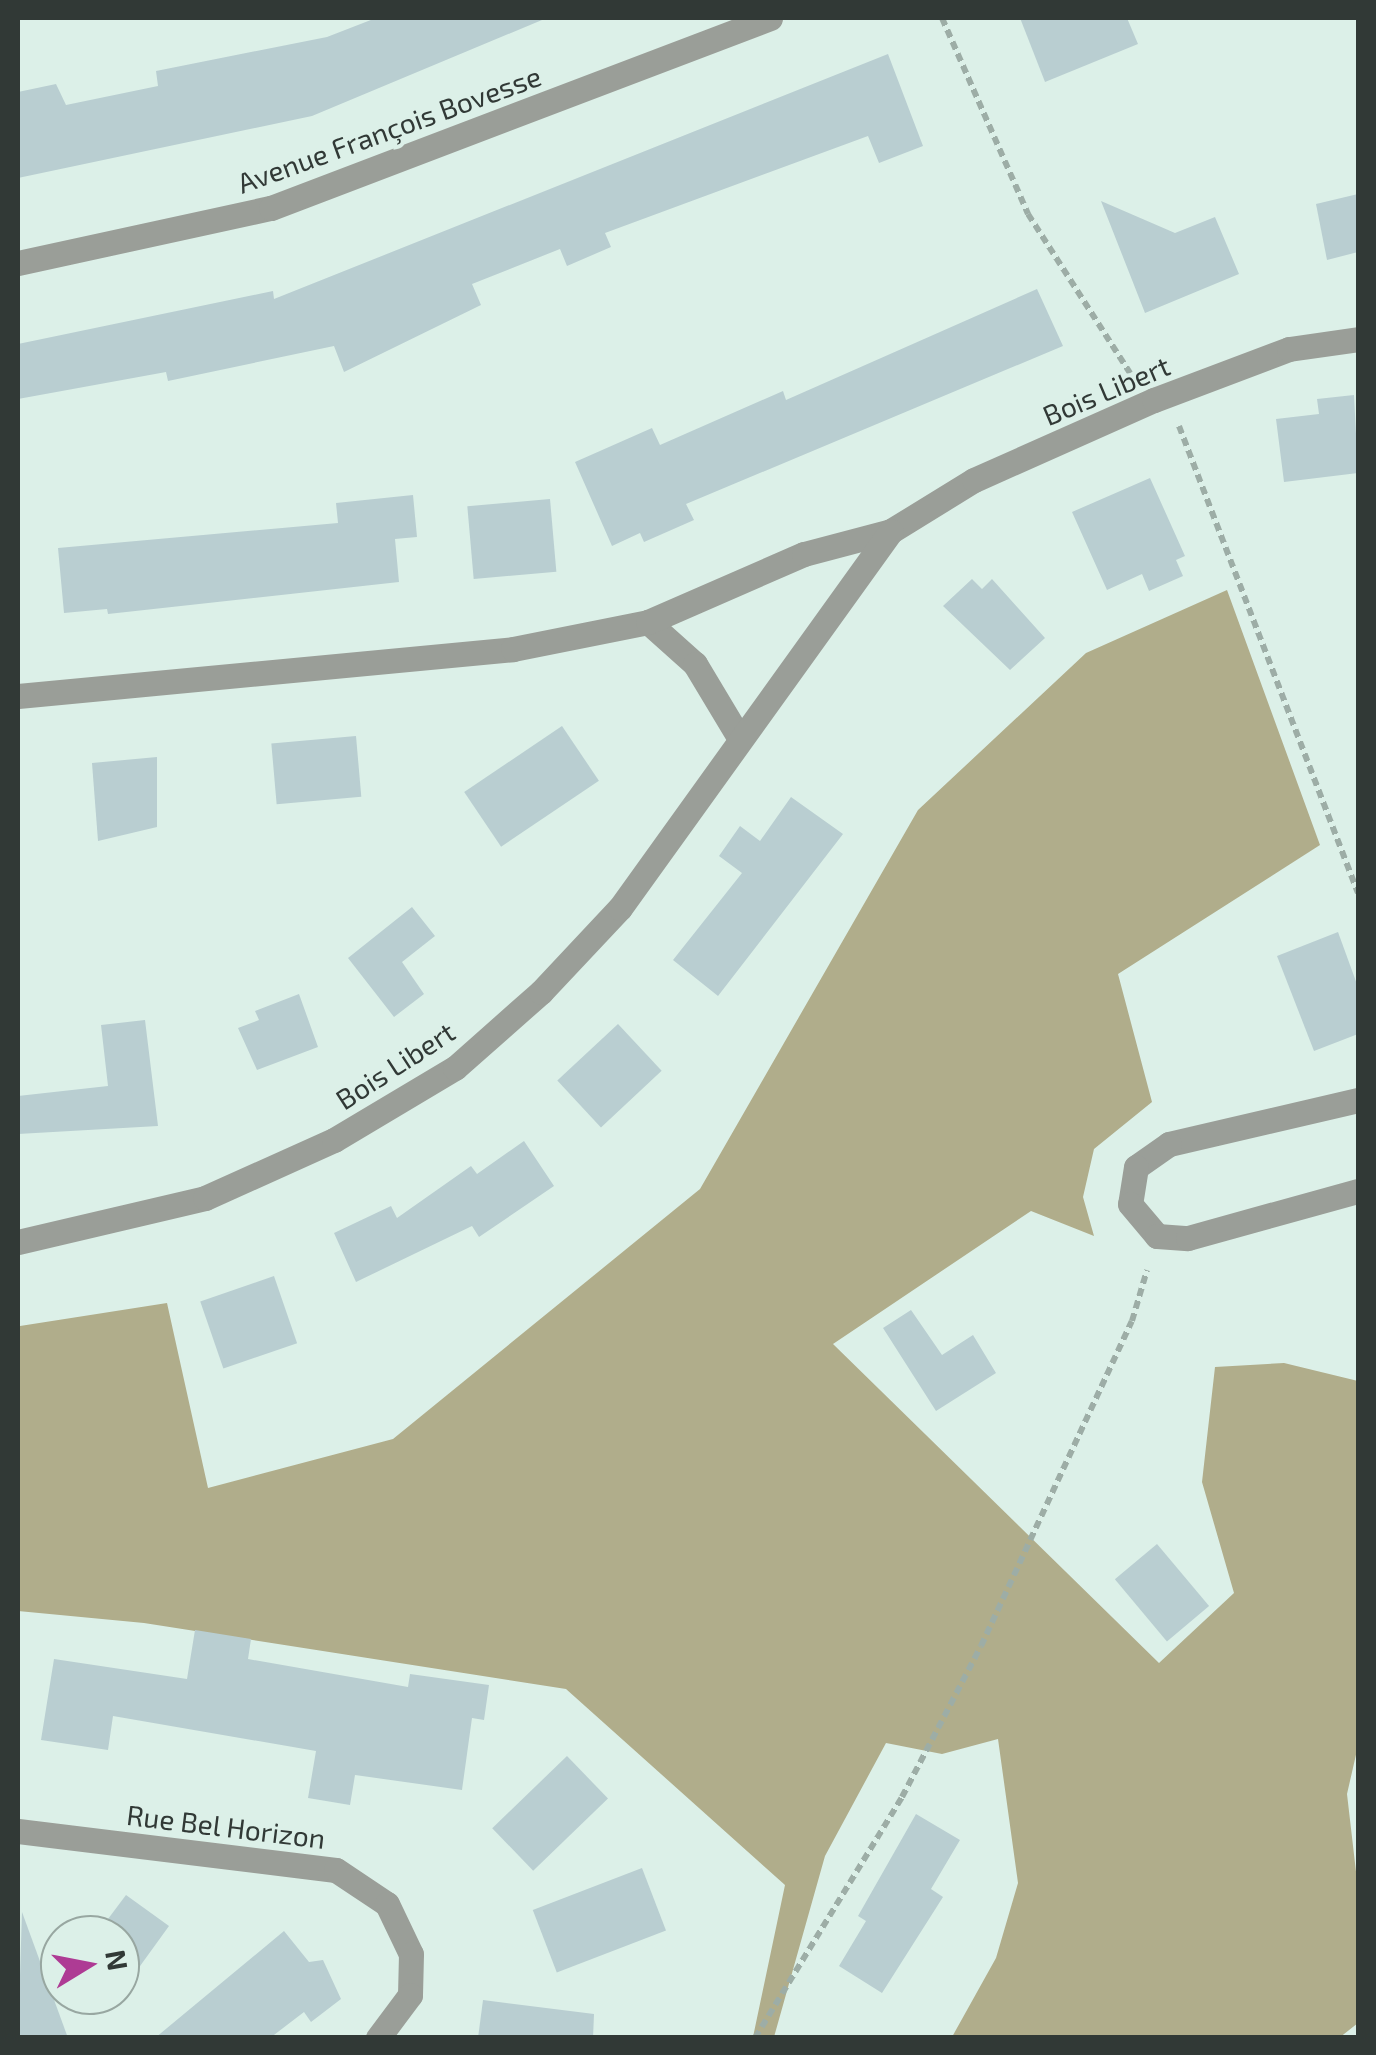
<!DOCTYPE html>
<meta charset="utf-8">
<style>
body{margin:0}
#map{position:relative;width:1376px;height:2055px;overflow:hidden;background:#dcf0e8;font-family:"Exo 2",sans-serif}
div>[style]{position:absolute}
.forest>*{inset:0;background:#b0ad8b}
.building>*{inset:0;background:#b9ced1;transform-origin:0 0}
.path>*{height:6px;margin-top:-3px;transform-origin:0;background:repeating-linear-gradient(90deg,#9dada6 0 8px,transparent 0 13px)}
.street>*{height:25px;margin:-12.5px;padding:0 12.5px;transform-origin:12.5px;border-radius:12.5px;background:#9a9e98}
span{translate:-50% -50%;white-space:nowrap;text-align:center;line-height:1.15;-webkit-text-stroke:8px #dcf0e8;paint-order:stroke}
.street-label{font-size:28px;color:#313936}
.frame{position:absolute;inset:0;border:20px solid #313936;pointer-events:none}
.north{position:absolute;left:40px;top:1915px;width:100px;height:100px;box-sizing:border-box;background:#dcf0e8;border:2px solid #98a7a1;border-radius:50%;rotate:80deg;font-size:28px;font-weight:700;line-height:40px;text-align:center;color:#313936}
.north::after{content:'';display:block;margin:auto;width:35px;height:45px;background:#ae3b94;clip-path:polygon(50% 0,100% 100%,50% 72%,0 100%)}
</style>
<div id="map">
<div class="forest">
<i style="clip-path:polygon(1227px 590px,1320px 845px,1118px 974px,1152px 1102px,1094px 1149px,1083px 1197px,1094px 1236px,1031px 1211px,833px 1344px,1159px 1663px,1234px 1593px,1202px 1482px,1215px 1367px,1284px 1363px,1358px 1381px,1358px 1746px,1347px 1794px,1358px 1889px,1358px 2023px,1339px 2038px,952px 2037px,996px 1958px,1018px 1883px,998px 1739px,942px 1754px,886px 1743px,825px 1856px,774px 2037px,753px 2037px,785px 1885px,566px 1689px,144px 1623px,18px 1611px,20px 1326px,167px 1303px,208px 1488px,393px 1439px,700px 1189px,918px 810px,1086px 653px)"></i>
</div>
<div class="building">
<i style="clip-path:polygon(376px 18px,542px 20px,312px 116px,18px 178px,18px 92px,56px 84px,66px 105px,158px 86px,156px 71px,327px 37px)"></i>
<i style="clip-path:polygon(1020px 18px,1127px 18px,1138px 44px,1045px 82px)"></i>
<i style="clip-path:polygon(888px 54px,923px 146px,879px 163px,868px 136px,605px 233px,611px 247px,567px 266px,560px 249px,472px 284px,481px 305px,344px 372px,334px 346px,168px 381px,166px 372px,18px 399px,18px 344px,273px 291px,274px 299px)"></i>
<i style="clip-path:polygon(1358px 194px,1358px 252px,1327px 260px,1316px 204px)"></i>
<i style="clip-path:polygon(1101px 201px,1175px 233px,1215px 217px,1239px 274px,1145px 313px)"></i>
<i style="clip-path:polygon(1037px 289px,1063px 346px,686px 504px,694px 520px,644px 542px,640px 533px,612px 546px,575px 462px,652px 428px,660px 445px,783px 391px,786px 400px)"></i>
<i style="clip-path:polygon(1354px 395px,1358px 473px,1284px 482px,1276px 419px,1319px 414px,1317px 399px)"></i>
<i style="clip-path:polygon(1150px 478px,1185px 556px,1176px 560px,1183px 576px,1149px 591px,1142px 574px,1107px 590px,1072px 512px)"></i>
<i style="clip-path:polygon(413px 495px,417px 537px,395px 539px,399px 582px,108px 614px,107px 609px,64px 613px,58px 548px,338px 523px,336px 503px)"></i>
<i style="left:550px;top:499px;width:73px;height:83px;rotate:85deg"></i>
<i style="clip-path:polygon(972px 579px,982px 589px,992px 579px,1045px 638px,1010px 670px,943px 606px)"></i>
<i style="left:562px;top:726px;width:66px;height:118px;rotate:56deg"></i>
<i style="left:356px;top:736px;width:61px;height:85px;rotate:85deg"></i>
<i style="clip-path:polygon(157px 757px,157px 827px,98px 841px,92px 763px)"></i>
<i style="clip-path:polygon(791px 797px,843px 834px,718px 996px,673px 960px,742px 873px,719px 856px,740px 826px,760px 841px)"></i>
<i style="clip-path:polygon(412px 907px,435px 936px,402px 962px,424px 994px,394px 1017px,348px 958px)"></i>
<i style="clip-path:polygon(1338px 932px,1358px 987px,1358px 1034px,1314px 1051px,1277px 956px)"></i>
<i style="clip-path:polygon(299px 994px,318px 1047px,257px 1070px,238px 1028px,259px 1020px,255px 1011px)"></i>
<i style="clip-path:polygon(145px 1020px,158px 1126px,18px 1134px,18px 1096px,108px 1086px,101px 1025px)"></i>
<i style="left:618px;top:1024px;width:64px;height:83px;rotate:47deg"></i>
<i style="clip-path:polygon(524px 1141px,554px 1186px,479px 1237px,472px 1226px,356px 1282px,334px 1233px,391px 1206px,397px 1218px,471px 1166px,477px 1174px)"></i>
<i style="left:274px;top:1276px;width:71px;height:78px;rotate:71deg"></i>
<i style="clip-path:polygon(911px 1310px,942px 1355px,973px 1335px,996px 1373px,936px 1411px,883px 1328px)"></i>
<i style="left:1157px;top:1544px;width:81px;height:55px;rotate:50deg"></i>
<i style="clip-path:polygon(195px 1630px,251px 1639px,248px 1659px,408px 1687px,410px 1674px,489px 1685px,484px 1720px,472px 1718px,462px 1790px,355px 1775px,350px 1805px,308px 1798px,316px 1751px,113px 1716px,108px 1750px,41px 1740px,54px 1659px,187px 1679px)"></i>
<i style="left:567px;top:1756px;width:59px;height:104px;rotate:46deg"></i>
<i style="clip-path:polygon(916px 1814px,960px 1840px,931px 1889px,943px 1897px,882px 1993px,839px 1966px,866px 1921px,858px 1916px)"></i>
<i style="left:642px;top:1868px;width:67px;height:117px;rotate:69deg"></i>
<i style="clip-path:polygon(126px 1895px,169px 1926px,135px 1973px,120px 1962px,120px 1935px,96px 1935px)"></i>
<i style="clip-path:polygon(22px 1912px,68px 2038px,18px 2038px)"></i>
<i style="clip-path:polygon(284px 1931px,309px 1962px,323px 1960px,341px 1999px,311px 2022px,304px 2012px,270px 2038px,155px 2038px)"></i>
<i style="clip-path:polygon(483px 2000px,594px 2014px,593px 2038px,478px 2038px)"></i>
</div>
<div class="path">
<i style="left:942px;top:18px;width:214px;rotate:66.3deg"></i>
<i style="left:1028px;top:214px;width:189px;rotate:57.3deg"></i>
<i style="left:1179px;top:426px;width:500px;rotate:69.03deg"></i>
<i style="left:755px;top:2038px;width:282px;rotate:-58.6deg"></i>
<i style="left:902px;top:1797px;width:170px;rotate:-62.4deg"></i>
<i style="left:981px;top:1646px;width:358px;rotate:-65.1deg"></i>
<i style="left:1132px;top:1321px;width:53px;rotate:-73.6deg"></i>
</div>
<div class="street">
<i style="left:18px;top:263px;width:259px;rotate:-12.3deg"></i>
<i style="left:271px;top:208px;width:534px;rotate:-20.84deg"></i>
<i style="left:648px;top:622px;width:63px;rotate:41.8deg"></i>
<i style="left:695px;top:664px;width:87px;rotate:59deg"></i>
<i style="left:18px;top:696px;width:497px;rotate:-5.4deg"></i>
<i style="left:513px;top:649px;width:138px;rotate:-11.3deg"></i>
<i style="left:648px;top:622px;width:170px;rotate:-23.6deg"></i>
<i style="left:804px;top:554px;width:90px;rotate:-14.8deg"></i>
<i style="left:891px;top:531px;width:97px;rotate:-31.6deg"></i>
<i style="left:974px;top:480px;width:197px;rotate:-24deg"></i>
<i style="left:1154px;top:400px;width:144px;rotate:-20.7deg"></i>
<i style="left:1289px;top:349px;width:70px;rotate:-8.2deg"></i>
<i style="left:1358px;top:1100px;width:194px;rotate:166.9deg"></i>
<i style="left:1169px;top:1144px;width:40px;rotate:145.1deg"></i>
<i style="left:1136px;top:1167px;width:37px;rotate:99deg"></i>
<i style="left:1130px;top:1204px;width:42px;rotate:49.8deg"></i>
<i style="left:1157px;top:1236px;width:31px;rotate:4deg"></i>
<i style="left:1188px;top:1238px;width:176px;rotate:-15.5deg"></i>
<i style="left:18px;top:1242px;width:192px;rotate:-13.2deg"></i>
<i style="left:205px;top:1198px;width:141px;rotate:-24.2deg"></i>
<i style="left:334px;top:1140px;width:141px;rotate:-30.8deg"></i>
<i style="left:455px;top:1068px;width:115px;rotate:-41.5deg"></i>
<i style="left:541px;top:992px;width:115px;rotate:-46.8deg"></i>
<i style="left:620px;top:908px;width:464px;rotate:-54.3deg"></i>
<i style="left:18px;top:1831px;width:320px;rotate:7deg"></i>
<i style="left:336px;top:1870px;width:61px;rotate:33.7deg"></i>
<i style="left:387px;top:1904px;width:55px;rotate:64.4deg"></i>
<i style="left:411px;top:1954px;width:41px;rotate:91.4deg"></i>
<i style="left:410px;top:1995px;width:54px;rotate:126.7deg"></i>
</div>
<div class="street-label">
<span style="left:389px;top:129px;rotate:-20deg">Avenue François Bovesse</span>
<span style="left:1106px;top:390px;rotate:-23deg">Bois Libert</span>
<span style="left:395px;top:1065px;rotate:-33deg">Bois Libert</span>
<span style="left:226px;top:1826px;rotate:7deg">Rue Bel Horizon</span>
</div>
<div class="frame"></div>
<div class="north">N</div>
</div>
